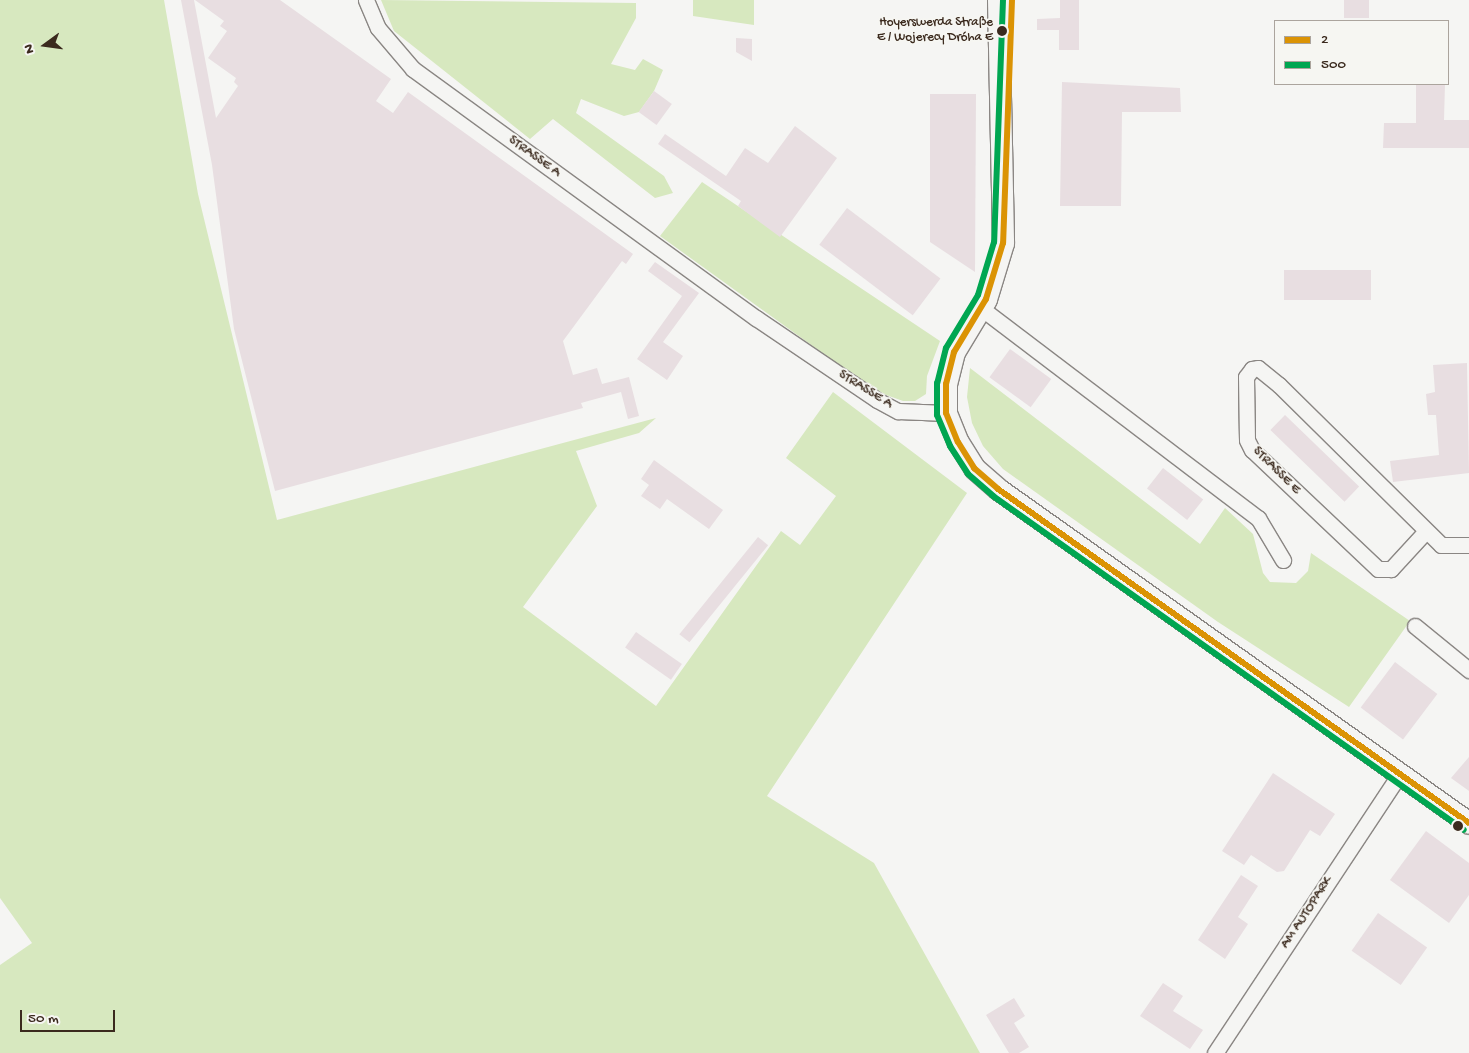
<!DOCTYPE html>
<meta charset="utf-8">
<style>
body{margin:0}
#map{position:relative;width:1469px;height:1053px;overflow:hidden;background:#f5f5f3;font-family:"Gochi Hand",sans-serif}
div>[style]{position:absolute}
.green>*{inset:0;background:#d7e8bf}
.building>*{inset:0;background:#e8dee1;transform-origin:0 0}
.roads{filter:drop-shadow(1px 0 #8a8683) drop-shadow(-1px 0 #8a8683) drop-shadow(0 1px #8a8683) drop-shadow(0 -1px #8a8683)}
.street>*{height:15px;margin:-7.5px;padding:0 7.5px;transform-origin:7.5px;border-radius:7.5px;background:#f5f5f3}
.secondary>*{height:21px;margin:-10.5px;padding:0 10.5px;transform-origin:10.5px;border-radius:10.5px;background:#f5f5f3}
.bus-1>*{height:6px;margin:-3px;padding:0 3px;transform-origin:3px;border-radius:3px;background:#db9304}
.bus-2>*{height:6px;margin:-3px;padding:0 3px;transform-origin:3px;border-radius:3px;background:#00a651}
.dots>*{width:14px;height:14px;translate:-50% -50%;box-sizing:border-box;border:2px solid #f6f6f2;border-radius:50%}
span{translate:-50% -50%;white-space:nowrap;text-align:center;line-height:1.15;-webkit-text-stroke:4px #f6f6f2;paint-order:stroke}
.bus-label{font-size:13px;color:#3b2a1e}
.right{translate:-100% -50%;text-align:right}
.street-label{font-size:14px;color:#3b2a1e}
.legend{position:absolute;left:1274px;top:20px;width:175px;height:65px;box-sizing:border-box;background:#f6f6f2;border:1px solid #aba49d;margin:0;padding:6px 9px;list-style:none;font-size:15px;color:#3b2a1e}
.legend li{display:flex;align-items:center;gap:10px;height:25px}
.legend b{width:25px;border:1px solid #aba49d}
.north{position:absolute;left:20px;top:20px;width:50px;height:50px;-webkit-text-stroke:4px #f6f6f2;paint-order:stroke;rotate:256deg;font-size:14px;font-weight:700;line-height:20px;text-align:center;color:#3b2a1e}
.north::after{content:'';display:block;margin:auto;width:18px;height:22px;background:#3b2a1e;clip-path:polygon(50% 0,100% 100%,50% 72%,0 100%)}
.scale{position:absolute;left:20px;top:1010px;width:95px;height:22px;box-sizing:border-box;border:2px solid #3b2a1e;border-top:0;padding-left:6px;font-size:15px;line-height:18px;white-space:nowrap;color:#3b2a1e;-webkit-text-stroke:4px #f6f6f2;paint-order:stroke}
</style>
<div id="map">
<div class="green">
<i style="clip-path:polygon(0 0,164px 0,198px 194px,277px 520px,656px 418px,639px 433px,576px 451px,597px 506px,523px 607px,656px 706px,781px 531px,800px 545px,836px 496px,786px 458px,833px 392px,967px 493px,767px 796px,874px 863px,980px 1053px,0 1053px,0 965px,32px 943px,0 898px)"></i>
<i style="clip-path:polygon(381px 0,636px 3px,636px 18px,611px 64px,635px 70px,643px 59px,663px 70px,654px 91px,639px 112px,624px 116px,581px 99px,576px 113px,664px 176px,673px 193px,655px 198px,553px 119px,530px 139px,394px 31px)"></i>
<i style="clip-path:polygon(693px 0,754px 0,754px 25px,693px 16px)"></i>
<i style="clip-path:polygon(702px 182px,940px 341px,927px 376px,926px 394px,915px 401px,903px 401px,875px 391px,660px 236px)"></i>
<i style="clip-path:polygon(970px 368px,1200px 544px,1225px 508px,1253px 534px,1263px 573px,1270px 582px,1296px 583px,1308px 571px,1311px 553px,1410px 621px,1349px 707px,1218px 622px,1003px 469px,983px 446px,972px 423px,967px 397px)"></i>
</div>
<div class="building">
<i style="clip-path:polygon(181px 0,194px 0,216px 118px,238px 86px,234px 82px,236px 78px,208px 58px,227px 31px,220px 26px,224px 21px,195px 0,280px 0,391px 79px,376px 101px,393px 113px,408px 92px,633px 254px,626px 264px,622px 261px,563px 341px,573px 375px,597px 368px,602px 384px,629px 377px,639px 416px,628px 419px,621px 392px,581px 403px,583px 408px,275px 491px,234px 329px,212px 165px)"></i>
<i style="clip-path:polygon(1060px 0,1079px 0,1079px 50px,1059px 50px,1059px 30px,1037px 30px,1037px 19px,1060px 18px)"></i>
<i style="left:1344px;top:0;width:25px;height:18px"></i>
<i style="clip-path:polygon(736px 38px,752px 39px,752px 61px,736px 52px)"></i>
<i style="clip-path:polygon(1062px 82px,1180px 88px,1181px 112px,1122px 112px,1121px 206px,1060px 206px)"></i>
<i style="clip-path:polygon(1416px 84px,1445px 84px,1444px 120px,1469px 120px,1469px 148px,1383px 148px,1384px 123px,1416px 123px)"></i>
<i style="left:654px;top:91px;width:22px;height:26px;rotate:36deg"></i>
<i style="clip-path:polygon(930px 94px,976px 94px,975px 272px,930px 242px)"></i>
<i style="clip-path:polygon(795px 126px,837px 158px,780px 237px,738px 206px,741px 201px,658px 144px,665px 134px,726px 176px,745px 148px,768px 163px)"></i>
<i style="left:847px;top:208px;width:117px;height:46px;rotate:37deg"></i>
<i style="clip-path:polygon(655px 262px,699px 293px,663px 342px,683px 356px,667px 380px,637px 359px,682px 296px,648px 271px)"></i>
<i style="left:1284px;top:270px;width:87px;height:30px"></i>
<i style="left:1010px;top:349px;width:51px;height:35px;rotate:36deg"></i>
<i style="clip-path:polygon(1467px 363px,1469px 473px,1393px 482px,1390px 461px,1439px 455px,1436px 415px,1428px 415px,1426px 394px,1435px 392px,1433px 365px)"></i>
<i style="left:1285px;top:415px;width:103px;height:21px;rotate:44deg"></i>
<i style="clip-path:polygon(654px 460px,723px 510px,709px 529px,667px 499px,660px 509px,641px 496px,649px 485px,641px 479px)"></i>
<i style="left:1163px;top:468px;width:51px;height:26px;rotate:38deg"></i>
<i style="left:758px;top:537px;width:13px;height:125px;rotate:39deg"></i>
<i style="left:636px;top:632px;width:56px;height:19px;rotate:35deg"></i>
<i style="left:1395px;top:662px;width:53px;height:57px;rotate:37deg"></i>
<i style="clip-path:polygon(1469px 757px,1469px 791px,1451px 778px)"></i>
<i style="clip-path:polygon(1273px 773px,1335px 814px,1320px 836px,1310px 830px,1284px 871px,1277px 872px,1251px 855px,1244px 865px,1222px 851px)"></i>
<i style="clip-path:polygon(1426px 831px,1469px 863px,1469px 895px,1449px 923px,1390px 880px)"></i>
<i style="clip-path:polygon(1241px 875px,1258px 886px,1238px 917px,1248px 924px,1225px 959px,1198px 940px)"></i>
<i style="left:1378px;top:913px;width:60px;height:46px;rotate:35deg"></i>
<i style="clip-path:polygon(1163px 983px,1183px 996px,1173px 1011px,1203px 1030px,1190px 1049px,1140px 1016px)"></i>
<i style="clip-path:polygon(1014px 998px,1025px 1016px,1014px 1023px,1029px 1047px,1019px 1053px,1009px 1053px,986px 1015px)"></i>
</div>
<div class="roads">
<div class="street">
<i style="left:366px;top:0;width:30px;rotate:67deg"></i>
<i style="left:378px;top:28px;width:54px;rotate:49.5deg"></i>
<i style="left:413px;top:69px;width:424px;rotate:36deg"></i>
<i style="left:756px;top:318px;width:146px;rotate:34.1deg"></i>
<i style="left:877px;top:400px;width:24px;rotate:28deg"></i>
<i style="left:898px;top:411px;width:48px;rotate:2.4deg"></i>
<i style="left:981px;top:308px;width:348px;rotate:37.2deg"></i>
<i style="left:1258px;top:518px;width:49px;rotate:59.2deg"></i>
<i style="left:1426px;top:531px;width:52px;rotate:132.6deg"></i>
<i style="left:1391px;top:569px;width:13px;rotate:180deg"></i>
<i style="left:1378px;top:569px;width:173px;rotate:-136.6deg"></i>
<i style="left:1252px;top:450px;width:11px;rotate:-117deg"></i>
<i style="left:1247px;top:440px;width:63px;rotate:-90.9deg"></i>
<i style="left:1246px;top:377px;width:10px;rotate:-53deg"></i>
<i style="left:1252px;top:369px;width:6px;rotate:-9deg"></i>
<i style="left:1258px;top:368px;width:27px;rotate:39deg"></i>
<i style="left:1279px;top:385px;width:228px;rotate:44.6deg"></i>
<i style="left:1441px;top:545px;width:28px"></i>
<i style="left:1415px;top:626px;width:70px;rotate:39.2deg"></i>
<i style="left:1215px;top:1053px;width:335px;rotate:-56.5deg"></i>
</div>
<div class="secondary">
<i style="left:998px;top:0;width:243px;rotate:88.8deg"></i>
<i style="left:1003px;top:243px;width:59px;rotate:106.9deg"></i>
<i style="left:986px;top:299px;width:62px;rotate:121.1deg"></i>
<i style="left:954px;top:352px;width:33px;rotate:104deg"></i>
<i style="left:946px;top:384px;width:29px;rotate:90deg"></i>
<i style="left:946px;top:413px;width:31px;rotate:68deg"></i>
<i style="left:958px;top:442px;width:31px;rotate:58deg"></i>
<i style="left:974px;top:468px;width:32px;rotate:41deg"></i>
<i style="left:998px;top:489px;width:577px;rotate:35.34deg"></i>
</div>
</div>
<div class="bus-1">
<i style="left:1012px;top:0;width:243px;rotate:92.1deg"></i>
<i style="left:1003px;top:243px;width:59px;rotate:106.9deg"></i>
<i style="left:986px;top:299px;width:62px;rotate:121.1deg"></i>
<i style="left:954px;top:352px;width:33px;rotate:104deg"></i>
<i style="left:946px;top:384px;width:29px;rotate:90deg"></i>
<i style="left:946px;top:413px;width:31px;rotate:68deg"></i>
<i style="left:958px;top:442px;width:31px;rotate:58deg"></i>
<i style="left:974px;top:468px;width:32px;rotate:41deg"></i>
<i style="left:998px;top:489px;width:577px;rotate:35.34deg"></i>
</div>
<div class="bus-2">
<i style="left:1003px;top:0;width:242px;rotate:92.1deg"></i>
<i style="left:994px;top:242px;width:55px;rotate:106.8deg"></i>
<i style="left:978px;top:295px;width:62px;rotate:121.1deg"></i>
<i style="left:946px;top:348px;width:36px;rotate:104deg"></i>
<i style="left:937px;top:383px;width:32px;rotate:90deg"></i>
<i style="left:937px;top:415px;width:34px;rotate:67deg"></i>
<i style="left:950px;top:446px;width:33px;rotate:57deg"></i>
<i style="left:968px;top:474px;width:33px;rotate:41deg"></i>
<i style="left:993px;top:496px;width:577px;rotate:35.34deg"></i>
</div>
<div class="dots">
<i style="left:1002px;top:31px;background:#3b2a1e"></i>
<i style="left:1458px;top:826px;background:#3b2a1e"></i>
</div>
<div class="bus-label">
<span class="right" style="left:993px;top:31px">Hoyerswerda Straße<br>E / Wojerecy Dróha E</span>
</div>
<div class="street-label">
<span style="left:534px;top:157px;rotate:36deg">STRASSE A</span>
<span style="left:865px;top:390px;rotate:32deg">STRASSE A</span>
<span style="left:1276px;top:471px;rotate:45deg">STRASSE E</span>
<span style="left:1307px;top:913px;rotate:-57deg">AM AUTOPARK</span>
</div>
<ul class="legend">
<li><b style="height:6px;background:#db9304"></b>2</li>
<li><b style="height:6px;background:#00a651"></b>500</li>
</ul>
<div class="north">N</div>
<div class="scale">50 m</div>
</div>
